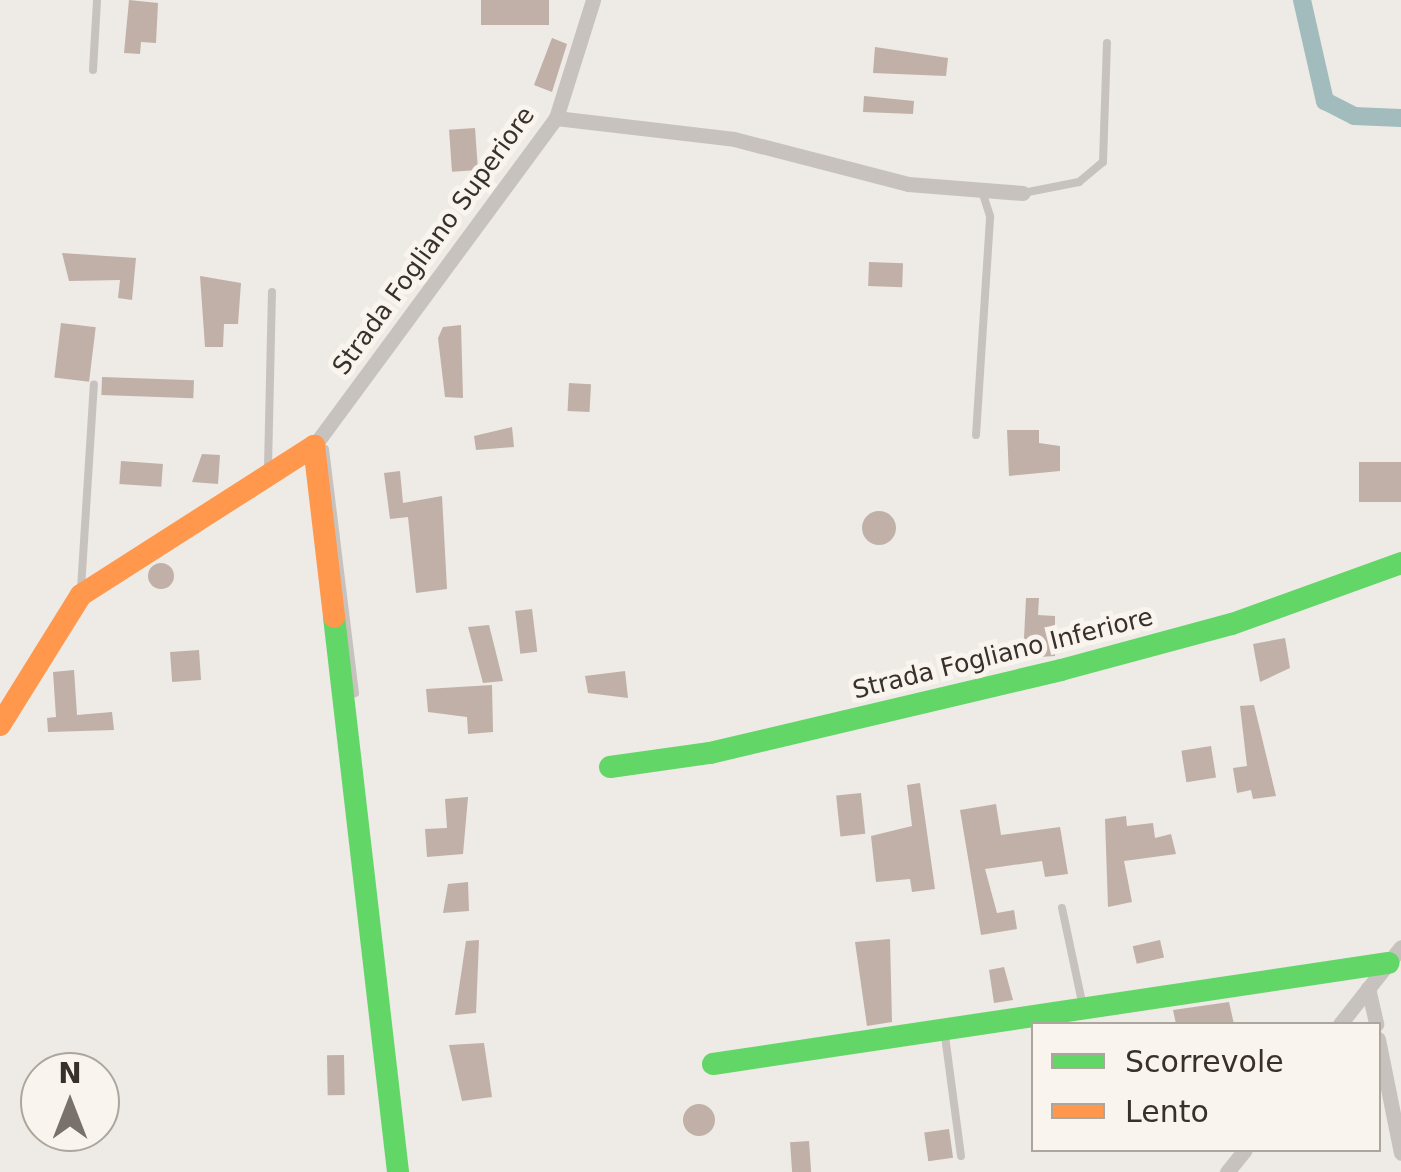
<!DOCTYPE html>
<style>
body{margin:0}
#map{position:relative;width:1401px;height:1172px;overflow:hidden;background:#eeeae5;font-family:"DejaVu Sans",sans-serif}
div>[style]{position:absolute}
.canal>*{height:18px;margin:-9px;padding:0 9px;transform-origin:9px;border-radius:9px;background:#a2bcbd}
.building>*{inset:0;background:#c0b0a8;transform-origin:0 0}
.round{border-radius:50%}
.lane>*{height:8px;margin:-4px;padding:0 4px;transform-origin:4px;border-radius:4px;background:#c7c2bd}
.street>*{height:15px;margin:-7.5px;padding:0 7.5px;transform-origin:7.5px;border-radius:7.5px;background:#c7c2bd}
.fast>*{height:22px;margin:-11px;padding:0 11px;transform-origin:11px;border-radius:11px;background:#63d668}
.slow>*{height:22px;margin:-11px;padding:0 11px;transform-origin:11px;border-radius:11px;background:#ff974d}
span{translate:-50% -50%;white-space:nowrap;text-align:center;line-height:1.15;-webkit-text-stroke:10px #f9f4ed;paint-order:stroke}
.street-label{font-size:25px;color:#38302b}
.legend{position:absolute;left:1031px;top:1022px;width:350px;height:130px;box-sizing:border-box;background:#f9f4ed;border:2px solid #aca69f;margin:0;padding:12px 18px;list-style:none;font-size:30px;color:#38302b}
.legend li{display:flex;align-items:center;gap:20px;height:50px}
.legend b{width:50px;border:2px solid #aca69f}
.north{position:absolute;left:20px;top:1052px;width:100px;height:100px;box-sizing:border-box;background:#f9f4ed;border:2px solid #aca69f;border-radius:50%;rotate:0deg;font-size:28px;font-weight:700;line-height:40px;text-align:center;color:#38302b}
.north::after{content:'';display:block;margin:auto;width:35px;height:45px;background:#78716c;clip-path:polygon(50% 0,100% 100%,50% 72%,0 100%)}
</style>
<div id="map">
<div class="canal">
<i style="left:1302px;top:0;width:104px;rotate:77.2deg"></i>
<i style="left:1325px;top:101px;width:33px;rotate:27deg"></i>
<i style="left:1354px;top:116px;width:47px;rotate:2.4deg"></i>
</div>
<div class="building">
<i style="clip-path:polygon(129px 0,158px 3px,156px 43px,141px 42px,140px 54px,124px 53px)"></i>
<i style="left:481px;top:0;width:68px;height:25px"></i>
<i style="clip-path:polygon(552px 38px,567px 44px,552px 92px,534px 85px)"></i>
<i style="clip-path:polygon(875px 47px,948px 58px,946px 76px,873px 73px)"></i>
<i style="clip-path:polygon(864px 96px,914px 101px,913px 114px,863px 112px)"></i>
<i style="left:475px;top:128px;width:42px;height:26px;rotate:86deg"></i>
<i style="clip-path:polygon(62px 253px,136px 258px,132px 300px,118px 298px,120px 280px,69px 281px)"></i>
<i style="left:869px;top:262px;width:34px;height:24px;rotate:2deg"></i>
<i style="clip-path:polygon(200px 276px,241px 283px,238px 324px,224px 324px,223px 347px,205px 347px)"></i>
<i style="left:61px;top:323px;width:35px;height:55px;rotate:7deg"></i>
<i style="clip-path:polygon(461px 325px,463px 398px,445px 397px,438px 338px,443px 327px)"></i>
<i style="left:102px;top:377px;width:92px;height:18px;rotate:2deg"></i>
<i style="left:569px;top:383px;width:22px;height:28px;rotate:3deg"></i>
<i style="clip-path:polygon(512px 427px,514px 447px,476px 450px,474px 436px)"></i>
<i style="clip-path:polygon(1007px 430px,1039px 430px,1039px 443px,1060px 446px,1060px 471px,1009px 476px)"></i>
<i style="clip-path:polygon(202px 454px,220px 455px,218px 484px,192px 482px)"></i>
<i style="left:121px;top:461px;width:42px;height:23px;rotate:4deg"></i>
<i style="left:1401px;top:462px;width:40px;height:42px;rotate:90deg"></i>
<i style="clip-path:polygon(400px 471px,403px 503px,442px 496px,447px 589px,416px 593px,408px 517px,390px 519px,384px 473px)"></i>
<i class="round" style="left:862px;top:511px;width:34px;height:34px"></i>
<i class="round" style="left:148px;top:563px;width:26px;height:26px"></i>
<i style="clip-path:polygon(1026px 598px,1039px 598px,1038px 615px,1055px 616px,1055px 656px,1023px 658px)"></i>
<i style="left:532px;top:609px;width:43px;height:17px;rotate:83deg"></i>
<i style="clip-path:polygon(489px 625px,503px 681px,483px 683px,468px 627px)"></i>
<i style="clip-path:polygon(1285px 638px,1290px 668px,1260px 682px,1253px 644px)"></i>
<i style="left:199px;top:650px;width:30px;height:29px;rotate:86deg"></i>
<i style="clip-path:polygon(74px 670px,77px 715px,112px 712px,114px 730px,48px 732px,47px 718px,56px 717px,53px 672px)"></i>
<i style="clip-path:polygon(625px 671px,628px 698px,588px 693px,585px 676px)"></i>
<i style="clip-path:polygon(492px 685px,493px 732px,468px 734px,467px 717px,428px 712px,426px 689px)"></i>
<i style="clip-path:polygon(1254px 705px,1276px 796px,1253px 799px,1251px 790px,1237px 793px,1233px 768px,1247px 766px,1240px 706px)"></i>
<i style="left:1211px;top:746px;width:32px;height:30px;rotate:81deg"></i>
<i style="clip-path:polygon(920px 783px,935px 889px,912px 892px,910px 879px,876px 882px,871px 836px,912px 826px,907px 785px)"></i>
<i style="left:861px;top:793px;width:41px;height:25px;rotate:84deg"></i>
<i style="clip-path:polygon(468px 797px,463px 854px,427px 857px,425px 829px,447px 828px,445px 799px)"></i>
<i style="clip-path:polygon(996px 804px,1001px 835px,1060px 827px,1068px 874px,1045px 877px,1042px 861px,985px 869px,997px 913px,1014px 910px,1017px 929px,981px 935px,960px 810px)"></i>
<i style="clip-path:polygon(1126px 816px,1127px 826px,1153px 823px,1155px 838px,1171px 834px,1176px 854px,1124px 861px,1132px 902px,1108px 907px,1105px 819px)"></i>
<i style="clip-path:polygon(468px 882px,469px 911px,443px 913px,448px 884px)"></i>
<i style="clip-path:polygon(890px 939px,892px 1022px,867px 1026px,855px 942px)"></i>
<i style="clip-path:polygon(479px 940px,476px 1013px,455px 1015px,466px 941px)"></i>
<i style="left:1160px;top:940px;width:18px;height:28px;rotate:77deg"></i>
<i style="clip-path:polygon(1004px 967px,1013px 1000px,994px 1003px,989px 970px)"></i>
<i style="clip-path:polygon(1229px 1002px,1234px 1024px,1176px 1024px,1173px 1010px)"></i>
<i style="clip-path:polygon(484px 1043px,492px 1097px,462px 1101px,449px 1045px)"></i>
<i style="left:344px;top:1055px;width:40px;height:17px;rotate:89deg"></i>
<i class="round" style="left:683px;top:1104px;width:32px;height:32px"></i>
<i style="left:949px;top:1129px;width:29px;height:25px;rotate:82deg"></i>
<i style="left:809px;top:1141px;width:31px;height:19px;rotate:86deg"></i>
</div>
<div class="lane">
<i style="left:93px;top:70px;width:70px;rotate:-86.7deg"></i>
<i style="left:1023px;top:193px;width:57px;rotate:-11.1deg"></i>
<i style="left:1079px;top:182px;width:31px;rotate:-40deg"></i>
<i style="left:1103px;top:162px;width:119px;rotate:-88.1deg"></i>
<i style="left:976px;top:435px;width:219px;rotate:-86.3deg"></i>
<i style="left:990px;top:216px;width:22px;rotate:-108deg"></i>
<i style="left:325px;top:449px;width:246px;rotate:83deg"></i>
<i style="left:268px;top:467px;width:175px;rotate:-88.7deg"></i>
<i style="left:81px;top:589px;width:205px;rotate:-86.4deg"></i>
<i style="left:1062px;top:908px;width:101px;rotate:78deg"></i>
<i style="left:945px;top:1036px;width:121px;rotate:82.4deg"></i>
</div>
<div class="street">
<i style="left:556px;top:118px;width:179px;rotate:6.7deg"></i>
<i style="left:734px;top:139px;width:180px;rotate:14.5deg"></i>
<i style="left:908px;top:184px;width:115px;rotate:4.5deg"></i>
<i style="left:314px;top:446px;width:408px;rotate:-53.6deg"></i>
<i style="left:556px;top:118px;width:124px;rotate:-72.6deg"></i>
<i style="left:1368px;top:988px;width:37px;rotate:77deg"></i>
<i style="left:1340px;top:1024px;width:98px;rotate:-51.6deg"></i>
<i style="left:1378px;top:1039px;width:116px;rotate:78.6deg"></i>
<i style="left:1227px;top:1172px;width:28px;rotate:-51deg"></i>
</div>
<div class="fast">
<i style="left:334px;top:617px;width:559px;rotate:83.42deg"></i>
<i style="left:610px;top:767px;width:101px;rotate:-8deg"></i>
<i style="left:710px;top:753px;width:361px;rotate:-13.3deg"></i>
<i style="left:1061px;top:670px;width:177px;rotate:-15.1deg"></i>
<i style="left:1232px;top:624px;width:180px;rotate:-19.8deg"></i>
<i style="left:713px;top:1064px;width:683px;rotate:-8.51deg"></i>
</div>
<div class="slow">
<i style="left:0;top:725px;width:153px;rotate:-58.1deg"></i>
<i style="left:81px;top:595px;width:277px;rotate:-32.6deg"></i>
<i style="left:314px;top:446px;width:172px;rotate:83.3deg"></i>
</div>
<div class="street-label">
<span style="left:434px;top:241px;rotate:-54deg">Strada Fogliano Superiore</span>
<span style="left:1003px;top:654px;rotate:-14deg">Strada Fogliano Inferiore</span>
</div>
<ul class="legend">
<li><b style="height:12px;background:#63d668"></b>Scorrevole</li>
<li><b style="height:12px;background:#ff974d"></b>Lento</li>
</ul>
<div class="north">N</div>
</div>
